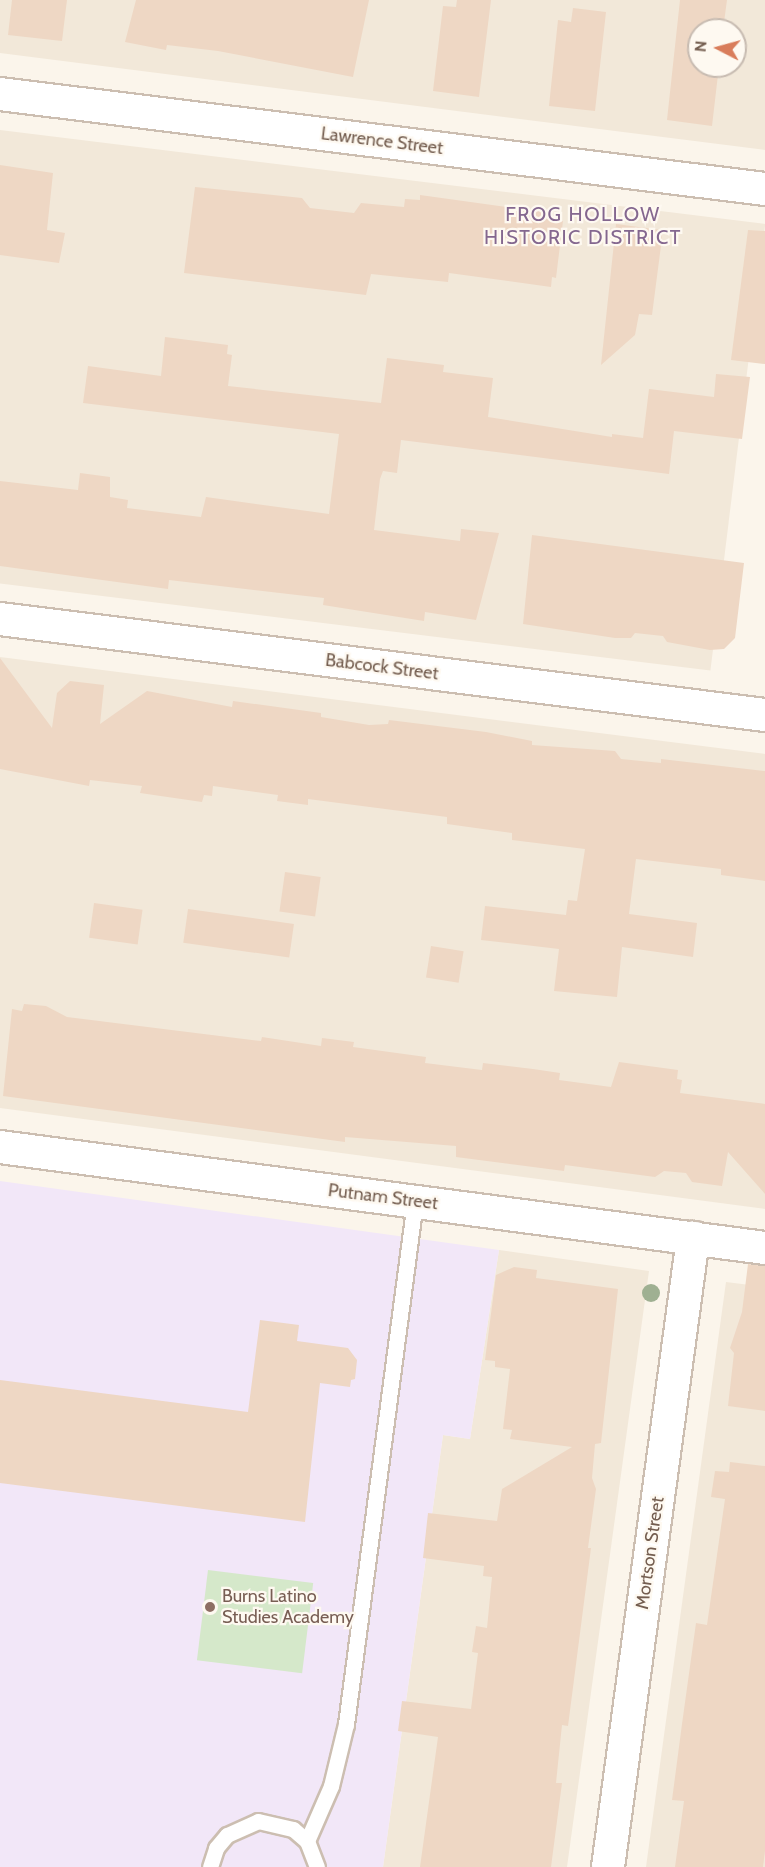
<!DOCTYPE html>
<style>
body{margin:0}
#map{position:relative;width:765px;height:1867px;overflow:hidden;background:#fbf5eb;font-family:Cabin,sans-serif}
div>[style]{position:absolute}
.residential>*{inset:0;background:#f2e8d9;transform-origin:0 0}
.education>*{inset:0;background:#f2e7f8}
.green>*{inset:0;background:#d5e8ca;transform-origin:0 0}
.building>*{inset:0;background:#eed7c4;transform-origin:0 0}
.roads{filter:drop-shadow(2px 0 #ccbeb1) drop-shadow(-2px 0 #ccbeb1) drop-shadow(0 2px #ccbeb1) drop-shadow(0 -2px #ccbeb1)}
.service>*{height:15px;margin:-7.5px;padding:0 7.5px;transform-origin:7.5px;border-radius:7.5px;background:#fff}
.minor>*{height:32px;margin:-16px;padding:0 16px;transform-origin:16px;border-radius:16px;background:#fff}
.trees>*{width:18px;height:18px;margin:-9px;border-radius:50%;background:#9fb092}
.dots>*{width:16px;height:16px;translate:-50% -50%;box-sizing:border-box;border:3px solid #fef9f1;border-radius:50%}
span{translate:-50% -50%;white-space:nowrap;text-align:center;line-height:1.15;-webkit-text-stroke:4.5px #fef9f1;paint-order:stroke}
.street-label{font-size:18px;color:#745e50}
.education-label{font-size:18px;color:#785e54}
.left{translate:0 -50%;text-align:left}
.neighbourhood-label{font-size:20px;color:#84678f;letter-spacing:1.5px}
.north{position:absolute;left:687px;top:18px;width:60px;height:60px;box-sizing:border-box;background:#fef9f1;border:2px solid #c7bbb1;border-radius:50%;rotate:276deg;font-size:16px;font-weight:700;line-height:24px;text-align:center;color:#745e50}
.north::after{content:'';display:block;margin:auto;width:21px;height:27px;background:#d97d5b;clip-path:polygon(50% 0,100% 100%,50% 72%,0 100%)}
</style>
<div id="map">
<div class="residential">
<i style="clip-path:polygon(evenodd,0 0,765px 0,765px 150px,0 53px,0 0,699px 30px,735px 30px,735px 66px,699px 66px,699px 30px)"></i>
<i style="left:0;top:130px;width:771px;height:450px;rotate:7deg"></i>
<i style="clip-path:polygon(0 657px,765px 754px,765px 1209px,0 1108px)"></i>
<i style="clip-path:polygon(499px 1250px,649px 1271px,567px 1867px,383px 1867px,443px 1435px,470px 1439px)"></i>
<i style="clip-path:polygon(726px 1282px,765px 1287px,765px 1867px,646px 1867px)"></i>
</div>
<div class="education">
<i style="clip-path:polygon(0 1181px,499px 1250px,470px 1439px,443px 1435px,383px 1867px,0 1867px)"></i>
</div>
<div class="green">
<i style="left:208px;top:1570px;width:106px;height:91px;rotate:7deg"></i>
</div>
<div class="building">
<i style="clip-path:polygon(12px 0,67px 0,62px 41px,8px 35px)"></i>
<i style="clip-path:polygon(136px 0,369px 0,353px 77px,218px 51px,167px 45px,166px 50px,125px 42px)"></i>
<i style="clip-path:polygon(457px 0,491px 0,479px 97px,433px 91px,443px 6px,456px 7px)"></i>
<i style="clip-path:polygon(680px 0,727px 0,723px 30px,699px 30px,699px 66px,719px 66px,712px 126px,667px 120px)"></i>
<i style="clip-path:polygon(573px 8px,606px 12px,595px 111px,549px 106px,558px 20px,571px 22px)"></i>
<i style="clip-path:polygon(0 165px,53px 173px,47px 230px,65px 233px,59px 263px,0 255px)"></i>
<i style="clip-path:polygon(195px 187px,302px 198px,310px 208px,354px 213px,361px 203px,404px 207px,405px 199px,420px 200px,420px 195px,543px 212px,542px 218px,563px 221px,556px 278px,552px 277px,551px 287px,449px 273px,448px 282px,371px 274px,366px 295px,184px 273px)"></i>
<i style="clip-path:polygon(616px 224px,661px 230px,662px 238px,652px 315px,639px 314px,635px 335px,601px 365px)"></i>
<i style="clip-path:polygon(748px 230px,765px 231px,765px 364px,731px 360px)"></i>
<i style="clip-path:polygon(165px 337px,228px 345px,227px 354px,232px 355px,228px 386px,381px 403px,387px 358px,444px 365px,443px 372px,493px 378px,488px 417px,612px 437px,612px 434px,643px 438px,649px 389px,714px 397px,716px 374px,750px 377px,742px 439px,674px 431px,669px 474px,401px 440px,397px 473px,383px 471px,380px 479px,374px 530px,460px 541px,461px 529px,499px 533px,476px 620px,425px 612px,424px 621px,323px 605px,324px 598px,297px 595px,169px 580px,168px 589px,0 566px,0 481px,78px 490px,80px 473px,110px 477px,110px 497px,128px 500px,127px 508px,201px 517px,206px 497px,329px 514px,339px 434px,83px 403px,88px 366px,161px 376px)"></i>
<i style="clip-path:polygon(532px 535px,744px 563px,735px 638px,724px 649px,710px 650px,667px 642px,663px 636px,635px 633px,631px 638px,615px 638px,523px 624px)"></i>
<i style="clip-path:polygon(0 658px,52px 728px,57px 693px,70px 681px,104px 685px,100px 724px,147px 691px,232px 707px,233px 701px,321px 713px,321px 717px,369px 725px,388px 724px,389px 720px,486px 732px,532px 741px,532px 745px,615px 751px,621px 759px,661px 763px,661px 759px,765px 771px,765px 881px,721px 875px,721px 869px,636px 859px,629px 914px,697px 923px,693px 957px,622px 947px,617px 997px,554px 991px,559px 949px,481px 940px,485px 906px,566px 915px,568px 900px,577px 901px,585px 849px,512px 840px,512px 833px,447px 824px,447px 817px,308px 799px,308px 805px,277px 801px,278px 795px,213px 786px,212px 796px,204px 795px,202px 802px,140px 793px,142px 786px,90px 780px,89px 786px,0 769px)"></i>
<i style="left:285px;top:872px;width:36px;height:40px;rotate:8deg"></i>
<i style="left:94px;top:903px;width:49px;height:35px;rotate:8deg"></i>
<i style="left:188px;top:909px;width:107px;height:34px;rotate:8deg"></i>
<i style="left:431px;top:946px;width:33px;height:32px;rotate:9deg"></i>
<i style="clip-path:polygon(24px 1004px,46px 1006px,67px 1017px,261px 1041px,262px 1037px,321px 1046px,322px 1038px,354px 1042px,353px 1047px,426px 1057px,425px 1063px,482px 1070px,483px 1063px,533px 1069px,560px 1073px,559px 1080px,611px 1087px,619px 1062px,678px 1070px,677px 1079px,682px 1080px,680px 1093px,765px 1104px,765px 1194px,728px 1152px,722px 1186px,692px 1182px,686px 1173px,664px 1171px,655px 1177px,565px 1165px,564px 1171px,456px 1157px,456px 1146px,345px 1137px,345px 1142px,3px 1096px,12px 1009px,22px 1011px)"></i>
<i style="clip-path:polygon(748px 1264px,765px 1266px,765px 1411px,728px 1406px,734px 1353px,730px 1348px,742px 1312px)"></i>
<i style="clip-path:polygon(514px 1267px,537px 1270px,536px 1278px,618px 1289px,601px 1443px,595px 1444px,592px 1478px,596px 1489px,588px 1548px,591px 1548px,568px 1726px,562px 1725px,556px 1783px,562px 1783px,551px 1867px,420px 1867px,438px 1737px,398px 1731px,402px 1701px,471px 1709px,478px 1653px,472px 1652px,476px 1626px,487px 1628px,492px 1577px,483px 1576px,484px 1566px,423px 1558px,428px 1513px,497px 1521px,502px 1489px,572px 1447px,510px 1439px,512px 1430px,503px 1429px,510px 1369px,495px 1367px,495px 1361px,485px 1360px,496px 1275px)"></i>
<i style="clip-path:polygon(260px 1320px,299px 1325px,297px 1341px,348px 1348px,357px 1360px,355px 1379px,351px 1380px,350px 1387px,320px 1383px,305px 1522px,0 1483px,0 1380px,248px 1412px)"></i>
<i style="clip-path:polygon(730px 1462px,765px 1466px,765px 1851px,763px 1867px,675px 1867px,684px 1801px,672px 1800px,682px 1724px,696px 1623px,707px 1625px,725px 1499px,711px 1497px,715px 1471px,729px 1472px)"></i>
</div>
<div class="roads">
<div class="service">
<i style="left:307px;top:1841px;width:60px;rotate:-66.4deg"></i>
<i style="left:331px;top:1786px;width:64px;rotate:-76.4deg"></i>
<i style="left:346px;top:1724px;width:528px;rotate:-82.48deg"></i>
<i style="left:210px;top:1867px;width:20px;rotate:-72deg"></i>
<i style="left:216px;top:1848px;width:17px;rotate:-50deg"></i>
<i style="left:227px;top:1835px;width:34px;rotate:-24deg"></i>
<i style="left:258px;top:1821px;width:36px;rotate:13deg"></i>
<i style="left:293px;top:1829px;width:18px;rotate:41deg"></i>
<i style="left:307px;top:1841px;width:28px;rotate:69deg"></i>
</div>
<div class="minor">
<i style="left:0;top:94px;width:771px;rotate:7.08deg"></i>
<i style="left:0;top:619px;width:771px;rotate:7.15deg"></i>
<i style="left:0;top:1147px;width:772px;rotate:7.52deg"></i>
<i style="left:608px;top:1867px;width:635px;rotate:-82.3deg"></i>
</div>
</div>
<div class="trees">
<i style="left:651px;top:1293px"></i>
</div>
<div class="dots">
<i style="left:210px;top:1607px;background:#8d6e63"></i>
</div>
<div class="street-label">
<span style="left:382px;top:141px;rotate:7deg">Lawrence Street</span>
<span style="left:382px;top:667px;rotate:7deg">Babcock Street</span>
<span style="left:383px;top:1197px;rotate:7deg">Putnam Street</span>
<span style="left:650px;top:1553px;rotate:-82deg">Mortson Street</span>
</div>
<div class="education-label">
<span class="left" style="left:222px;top:1607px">Burns Latino<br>Studies Academy</span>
</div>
<div class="neighbourhood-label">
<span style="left:583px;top:226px">FROG HOLLOW<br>HISTORIC DISTRICT</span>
</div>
<div class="north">N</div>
</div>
